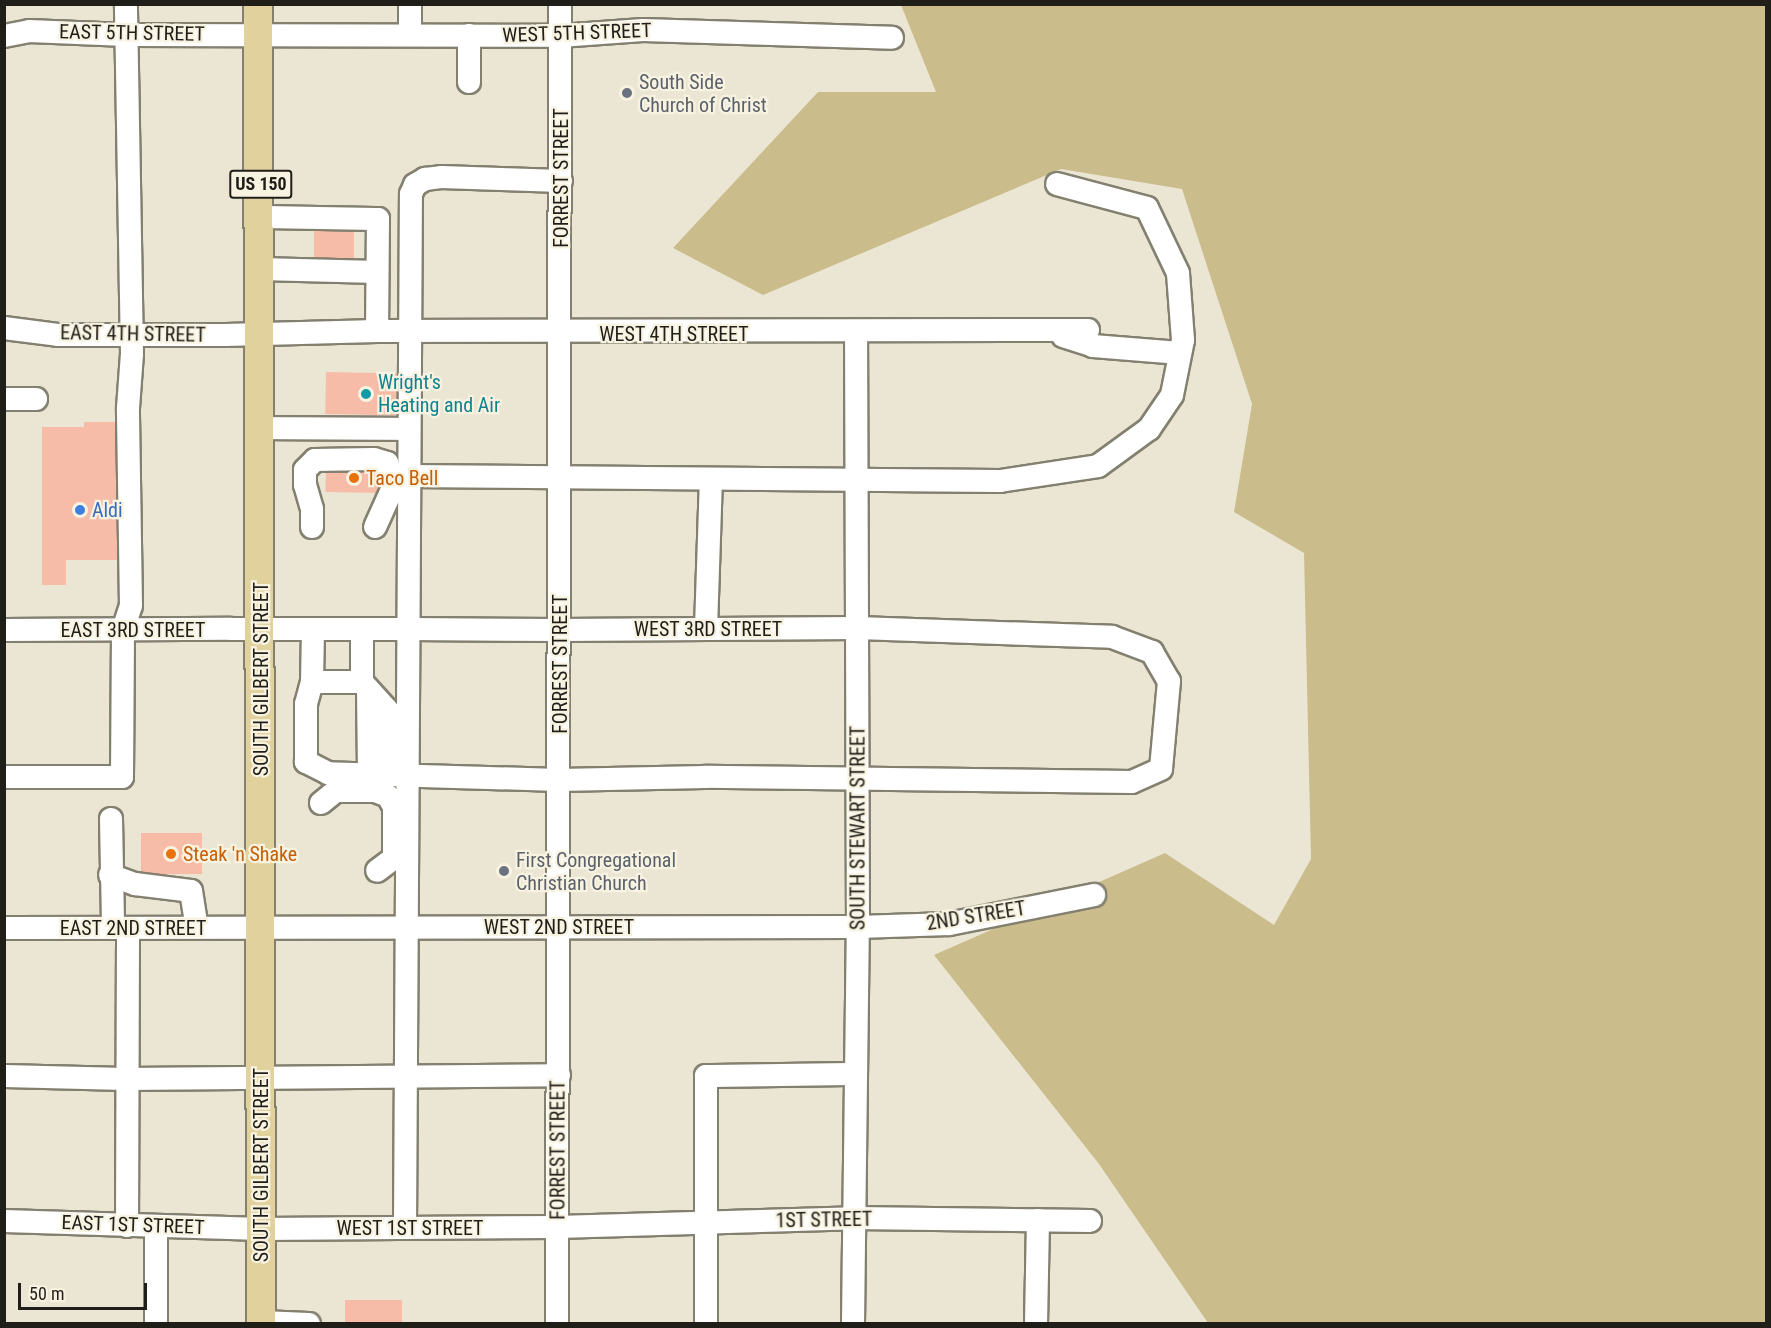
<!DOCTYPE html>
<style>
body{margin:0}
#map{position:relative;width:1771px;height:1328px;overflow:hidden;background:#ebe6d4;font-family:"Roboto Condensed",sans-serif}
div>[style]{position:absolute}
.green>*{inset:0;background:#cabc8b}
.building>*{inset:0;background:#f7bca7;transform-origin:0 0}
.roads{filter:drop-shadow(2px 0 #848070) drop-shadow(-2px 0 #848070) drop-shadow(0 2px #848070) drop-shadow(0 -2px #848070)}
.minor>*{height:22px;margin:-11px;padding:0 11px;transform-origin:11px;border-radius:11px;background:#fff}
.major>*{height:28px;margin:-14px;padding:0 14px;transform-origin:14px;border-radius:14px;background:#e0d19d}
.dots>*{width:16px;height:16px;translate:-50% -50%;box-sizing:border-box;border:3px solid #f8f3e1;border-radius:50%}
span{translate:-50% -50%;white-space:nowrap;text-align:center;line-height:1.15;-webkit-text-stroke:4.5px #f8f3e1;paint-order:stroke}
.shield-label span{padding:2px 4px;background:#f8f3e1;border:2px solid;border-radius:4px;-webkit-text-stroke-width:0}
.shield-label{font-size:18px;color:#201e18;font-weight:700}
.street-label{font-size:20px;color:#201e18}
.worship-label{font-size:20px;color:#5b616d}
.left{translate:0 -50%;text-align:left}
.culture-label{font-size:20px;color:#0d838f}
.food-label{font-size:20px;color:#c56008}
.shop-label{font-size:20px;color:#366cbe}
.frame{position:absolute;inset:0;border:6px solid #201e18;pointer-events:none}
.scale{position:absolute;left:18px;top:1283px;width:129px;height:27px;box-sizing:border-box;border:3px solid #201e18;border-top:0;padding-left:8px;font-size:18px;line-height:21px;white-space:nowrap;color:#201e18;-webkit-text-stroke:4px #f8f3e1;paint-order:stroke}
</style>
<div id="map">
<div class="green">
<i style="clip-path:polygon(901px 5px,1766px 5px,1766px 1323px,1208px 1323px,1099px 1164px,934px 955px,1165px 853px,1274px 925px,1311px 859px,1304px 553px,1234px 512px,1252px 404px,1182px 189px,1061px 169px,763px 295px,673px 248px,818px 92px,936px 92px)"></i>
</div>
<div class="building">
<i style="left:314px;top:229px;width:40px;height:29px"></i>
<i style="left:326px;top:372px;width:81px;height:42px;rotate:1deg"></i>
<i style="clip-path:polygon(84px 422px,120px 422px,119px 560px,66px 560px,66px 585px,42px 585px,42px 427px,84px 427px)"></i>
<i style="left:326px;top:463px;width:57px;height:29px;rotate:1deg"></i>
<i style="left:141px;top:833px;width:61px;height:41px"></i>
<i style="left:345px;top:1300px;width:57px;height:24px"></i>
</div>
<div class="roads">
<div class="minor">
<i style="left:410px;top:35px;width:31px;rotate:-90deg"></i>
<i style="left:4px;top:36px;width:25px;rotate:-11deg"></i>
<i style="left:29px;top:31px;width:97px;rotate:2.4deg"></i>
<i style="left:126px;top:35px;width:434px;rotate:0.1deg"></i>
<i style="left:560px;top:36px;width:83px;rotate:-4.1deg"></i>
<i style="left:643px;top:30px;width:249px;rotate:1.8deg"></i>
<i style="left:469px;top:82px;width:47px;rotate:-90deg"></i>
<i style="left:261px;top:217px;width:117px;rotate:1deg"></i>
<i style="left:378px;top:219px;width:112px;rotate:90.5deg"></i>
<i style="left:261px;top:269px;width:116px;rotate:1.5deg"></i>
<i style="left:4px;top:328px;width:54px;rotate:7.4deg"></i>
<i style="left:58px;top:335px;width:167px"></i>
<i style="left:225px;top:335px;width:152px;rotate:-1.5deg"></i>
<i style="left:377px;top:331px;width:711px;rotate:-0.08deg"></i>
<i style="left:1063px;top:336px;width:32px;rotate:18deg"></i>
<i style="left:1093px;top:346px;width:87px;rotate:4.6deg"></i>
<i style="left:4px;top:399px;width:32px"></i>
<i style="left:261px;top:428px;width:148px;rotate:0.4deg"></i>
<i style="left:411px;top:476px;width:589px;rotate:0.49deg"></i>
<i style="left:1000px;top:481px;width:99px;rotate:-8.7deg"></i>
<i style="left:1098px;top:466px;width:63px;rotate:-36deg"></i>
<i style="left:1149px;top:429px;width:41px;rotate:-55.9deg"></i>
<i style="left:1172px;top:395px;width:56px;rotate:-78.7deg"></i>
<i style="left:1183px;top:340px;width:67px;rotate:-94.3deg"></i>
<i style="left:1178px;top:273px;width:72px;rotate:-115.5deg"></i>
<i style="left:1147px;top:208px;width:93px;rotate:-165.1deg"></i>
<i style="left:312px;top:527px;width:18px;rotate:-90deg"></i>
<i style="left:312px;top:509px;width:25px;rotate:-106deg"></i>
<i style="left:305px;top:485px;width:15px;rotate:-90deg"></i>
<i style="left:305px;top:470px;width:14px;rotate:-45deg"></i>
<i style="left:315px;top:460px;width:59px;rotate:-1deg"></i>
<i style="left:374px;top:459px;width:14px;rotate:17deg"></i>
<i style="left:387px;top:463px;width:23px;rotate:72deg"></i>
<i style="left:394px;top:485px;width:46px;rotate:114.3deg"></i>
<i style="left:706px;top:628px;width:148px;rotate:-88.1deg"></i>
<i style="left:4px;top:630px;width:227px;rotate:-0.3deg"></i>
<i style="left:231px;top:629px;width:179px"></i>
<i style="left:410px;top:629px;width:150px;rotate:0.4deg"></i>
<i style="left:560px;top:630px;width:298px;rotate:-0.4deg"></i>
<i style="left:858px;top:628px;width:254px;rotate:2deg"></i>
<i style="left:1112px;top:637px;width:43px;rotate:20.6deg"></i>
<i style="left:1152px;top:652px;width:34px;rotate:60deg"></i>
<i style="left:1169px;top:681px;width:88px;rotate:95.2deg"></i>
<i style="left:1161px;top:769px;width:32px;rotate:156deg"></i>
<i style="left:1132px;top:782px;width:427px;rotate:-179.3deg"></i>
<i style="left:705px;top:777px;width:146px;rotate:178.8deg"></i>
<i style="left:559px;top:780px;width:231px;rotate:-178.3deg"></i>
<i style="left:328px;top:773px;width:25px;rotate:-153deg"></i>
<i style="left:306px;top:762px;width:58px;rotate:-90deg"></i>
<i style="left:306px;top:704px;width:23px;rotate:-75deg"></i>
<i style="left:312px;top:682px;width:53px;rotate:-88.9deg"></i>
<i style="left:312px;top:682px;width:50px"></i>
<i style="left:362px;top:682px;width:53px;rotate:-90deg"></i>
<i style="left:362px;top:682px;width:42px;rotate:47.9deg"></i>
<i style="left:390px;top:713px;width:61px;rotate:90.9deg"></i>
<i style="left:368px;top:689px;width:85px;rotate:89.3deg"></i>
<i style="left:4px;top:777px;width:118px"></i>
<i style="left:122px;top:777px;width:147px;rotate:-89.6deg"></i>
<i style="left:123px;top:630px;width:25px;rotate:-72deg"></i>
<i style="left:131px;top:606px;width:198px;rotate:-90.9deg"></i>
<i style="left:128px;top:408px;width:54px;rotate:-85.8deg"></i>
<i style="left:132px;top:354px;width:350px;rotate:-91deg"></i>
<i style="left:321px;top:803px;width:19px;rotate:-39deg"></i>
<i style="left:336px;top:791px;width:39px"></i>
<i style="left:375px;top:791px;width:14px;rotate:21deg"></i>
<i style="left:388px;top:796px;width:13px;rotate:61deg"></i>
<i style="left:394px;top:807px;width:51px;rotate:90deg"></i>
<i style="left:394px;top:858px;width:21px;rotate:143deg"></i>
<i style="left:111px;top:819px;width:109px;rotate:88.9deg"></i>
<i style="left:110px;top:875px;width:27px;rotate:20deg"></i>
<i style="left:135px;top:884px;width:56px;rotate:7.1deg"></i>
<i style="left:191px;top:891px;width:36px;rotate:81deg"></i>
<i style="left:4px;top:928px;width:854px;rotate:-0.07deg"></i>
<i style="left:858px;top:927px;width:91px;rotate:-1.9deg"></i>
<i style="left:949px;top:924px;width:148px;rotate:-11.3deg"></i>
<i style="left:4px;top:1076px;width:121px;rotate:1.4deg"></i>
<i style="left:125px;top:1079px;width:434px;rotate:-0.5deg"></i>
<i style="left:4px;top:1221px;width:257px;rotate:1.8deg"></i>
<i style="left:261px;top:1229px;width:297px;rotate:-0.4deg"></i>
<i style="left:558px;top:1227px;width:296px;rotate:-1.7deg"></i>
<i style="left:854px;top:1218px;width:236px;rotate:0.7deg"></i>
<i style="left:127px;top:1226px;width:298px;rotate:-89.8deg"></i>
<i style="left:156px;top:1226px;width:98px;rotate:90deg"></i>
<i style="left:405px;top:1228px;width:1034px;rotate:-89.67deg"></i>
<i style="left:411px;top:194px;width:10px;rotate:-66deg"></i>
<i style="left:415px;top:185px;width:12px;rotate:-31deg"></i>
<i style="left:425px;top:179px;width:16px;rotate:-7deg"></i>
<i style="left:441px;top:177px;width:120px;rotate:1.9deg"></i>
<i style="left:261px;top:1322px;width:48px;rotate:2.4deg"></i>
<i style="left:557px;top:1324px;width:1320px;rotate:-89.87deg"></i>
<i style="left:706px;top:1324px;width:248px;rotate:-90deg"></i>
<i style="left:706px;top:1076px;width:150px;rotate:-0.8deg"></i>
<i style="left:853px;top:1324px;width:397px;rotate:-89.3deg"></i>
<i style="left:858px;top:927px;width:594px;rotate:-90.19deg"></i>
<i style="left:1036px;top:1324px;width:104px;rotate:-88.9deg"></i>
</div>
<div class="major">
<i style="left:258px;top:4px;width:1320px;rotate:89.87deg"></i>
</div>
</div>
<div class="dots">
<i style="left:627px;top:93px;background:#6b7280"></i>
<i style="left:366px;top:394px;background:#0f9aa8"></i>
<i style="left:354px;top:478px;background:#e8710a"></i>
<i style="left:80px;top:510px;background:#3f7fe0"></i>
<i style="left:171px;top:854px;background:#e8710a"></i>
<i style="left:504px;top:871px;background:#6b7280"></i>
</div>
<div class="shield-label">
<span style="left:261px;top:184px">US 150</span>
</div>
<div class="street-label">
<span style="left:132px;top:33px;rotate:1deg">EAST 5TH STREET</span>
<span style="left:577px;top:33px;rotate:-2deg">WEST 5TH STREET</span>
<span style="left:561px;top:178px;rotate:-90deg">FORREST STREET</span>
<span style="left:133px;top:334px;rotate:1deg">EAST 4TH STREET</span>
<span style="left:674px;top:334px">WEST 4TH STREET</span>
<span style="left:708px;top:629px">WEST 3RD STREET</span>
<span style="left:133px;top:630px">EAST 3RD STREET</span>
<span style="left:560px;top:664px;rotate:-90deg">FORREST STREET</span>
<span style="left:261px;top:679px;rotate:-90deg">SOUTH GILBERT STREET</span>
<span style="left:858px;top:828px;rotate:-90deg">SOUTH STEWART STREET</span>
<span style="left:976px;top:916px;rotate:-9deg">2ND STREET</span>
<span style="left:559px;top:927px">WEST 2ND STREET</span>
<span style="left:133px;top:928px">EAST 2ND STREET</span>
<span style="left:558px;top:1150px;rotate:-90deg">FORREST STREET</span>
<span style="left:261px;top:1165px;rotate:-90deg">SOUTH GILBERT STREET</span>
<span style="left:824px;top:1220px;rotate:-1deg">1ST STREET</span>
<span style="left:133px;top:1225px;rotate:2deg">EAST 1ST STREET</span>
<span style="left:410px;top:1228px">WEST 1ST STREET</span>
</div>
<div class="worship-label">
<span class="left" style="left:639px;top:94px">South Side<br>Church of Christ</span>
<span class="left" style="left:516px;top:872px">First Congregational<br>Christian Church</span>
</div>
<div class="culture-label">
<span class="left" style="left:378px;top:394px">Wright's<br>Heating and Air</span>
</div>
<div class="food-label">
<span class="left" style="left:366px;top:478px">Taco Bell</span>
<span class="left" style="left:183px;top:854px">Steak 'n Shake</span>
</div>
<div class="shop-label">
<span class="left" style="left:92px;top:510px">Aldi</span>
</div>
<div class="frame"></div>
<div class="scale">50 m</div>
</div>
